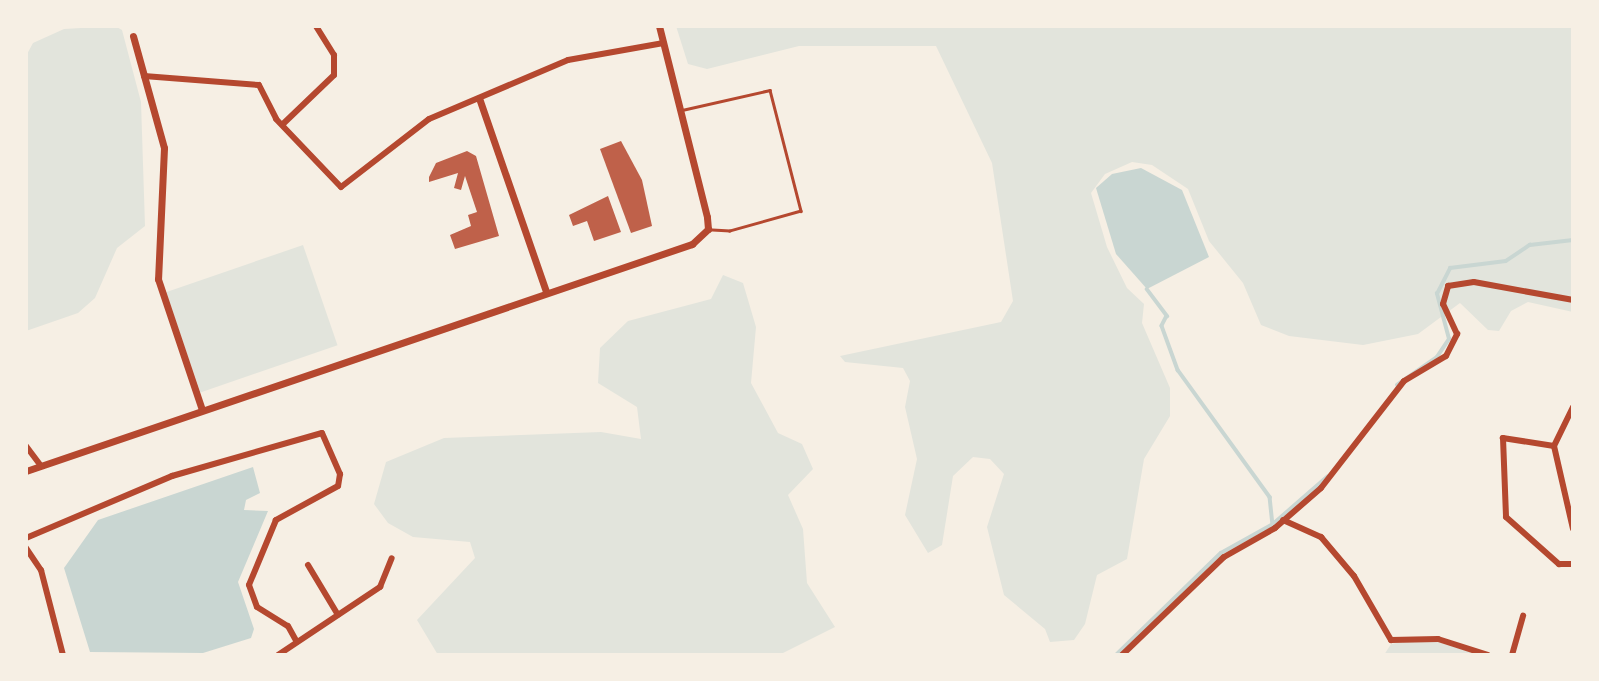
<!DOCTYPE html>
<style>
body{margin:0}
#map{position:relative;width:1599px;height:681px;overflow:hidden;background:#f6efe4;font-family:"PT Sans",sans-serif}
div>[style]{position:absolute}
.green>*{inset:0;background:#e2e4dc;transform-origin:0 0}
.water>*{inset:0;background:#c9d6d2}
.stream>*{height:3.5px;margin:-1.75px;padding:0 1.75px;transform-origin:1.75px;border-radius:1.75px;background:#c9d6d2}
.building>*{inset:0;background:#bf614a}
.service>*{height:2.5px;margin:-1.25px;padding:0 1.25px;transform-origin:1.25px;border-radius:1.25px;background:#b5482f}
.minor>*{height:6px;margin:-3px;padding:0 3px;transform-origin:3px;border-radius:3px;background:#b5482f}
.tertiary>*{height:7px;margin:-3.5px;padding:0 3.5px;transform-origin:3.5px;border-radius:3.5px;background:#b5482f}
span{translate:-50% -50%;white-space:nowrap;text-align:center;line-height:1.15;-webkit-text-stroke:5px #f6efe4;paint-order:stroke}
.frame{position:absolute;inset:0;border:28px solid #f6efe4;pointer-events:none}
</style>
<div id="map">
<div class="green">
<i style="clip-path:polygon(115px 26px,122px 30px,141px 102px,145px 226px,117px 248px,95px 298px,78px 313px,26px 331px,26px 56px,33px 43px,64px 29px)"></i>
<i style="clip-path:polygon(676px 26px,1573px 26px,1573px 312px,1528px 302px,1511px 311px,1499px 331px,1488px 330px,1460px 303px,1418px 334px,1363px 345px,1289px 336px,1261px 325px,1243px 283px,1209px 241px,1188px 189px,1152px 165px,1132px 162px,1105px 174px,1091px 193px,1107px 247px,1127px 288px,1144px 304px,1142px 323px,1170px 388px,1170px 416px,1144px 459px,1127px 559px,1097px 575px,1085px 624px,1074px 640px,1050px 642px,1045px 629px,1004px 595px,987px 527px,1004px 474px,990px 459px,973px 457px,953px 476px,942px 545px,928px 553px,905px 515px,917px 459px,905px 407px,910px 381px,903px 368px,845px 362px,840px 356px,1001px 322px,1013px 301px,992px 163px,936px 46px,799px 46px,707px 69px,688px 64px)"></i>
<i style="left:303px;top:245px;width:106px;height:145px;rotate:71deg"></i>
<i style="clip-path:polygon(723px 275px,743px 283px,756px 327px,751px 383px,778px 433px,802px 444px,813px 469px,788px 495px,803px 529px,807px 583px,835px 627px,779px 655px,438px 655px,417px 620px,475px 558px,470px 542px,413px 537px,388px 523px,374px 504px,386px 462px,444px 438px,601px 432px,641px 439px,637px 407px,598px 383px,600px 348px,628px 321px,711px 299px)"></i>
<i style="clip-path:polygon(1409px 641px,1438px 642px,1480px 655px,1384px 655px,1391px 644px)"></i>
</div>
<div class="water">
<i style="clip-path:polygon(1141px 168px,1182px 190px,1209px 257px,1147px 289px,1116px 254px,1096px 188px,1112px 174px)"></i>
<i style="clip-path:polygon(253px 467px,260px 493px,246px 500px,244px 510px,268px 511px,238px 582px,254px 629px,251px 638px,203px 653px,90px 652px,64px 568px,98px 520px)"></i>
</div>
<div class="stream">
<i style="left:1147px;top:289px;width:34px;rotate:53deg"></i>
<i style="left:1167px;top:316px;width:11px;rotate:117deg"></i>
<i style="left:1162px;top:326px;width:47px;rotate:70deg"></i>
<i style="left:1178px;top:370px;width:157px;rotate:54.1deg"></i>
<i style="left:1270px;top:497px;width:27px;rotate:84deg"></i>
<i style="left:1397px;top:385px;width:49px;rotate:-35deg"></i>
<i style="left:1437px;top:357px;width:22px;rotate:-56deg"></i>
<i style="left:1449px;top:339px;width:47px;rotate:-104.9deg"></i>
<i style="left:1437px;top:294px;width:29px;rotate:-63deg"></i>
<i style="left:1450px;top:268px;width:56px;rotate:-7.1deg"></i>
<i style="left:1506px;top:261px;width:29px;rotate:-34deg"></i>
<i style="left:1530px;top:245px;width:43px;rotate:-6.6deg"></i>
<i style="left:1116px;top:655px;width:146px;rotate:-44.2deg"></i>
<i style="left:1221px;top:553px;width:60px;rotate:-29.1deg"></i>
<i style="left:1273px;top:524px;width:72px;rotate:-41deg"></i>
</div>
<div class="building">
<i style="clip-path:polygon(621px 141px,642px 180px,652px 226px,631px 233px,600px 149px)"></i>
<i style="clip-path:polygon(467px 151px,476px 156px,499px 236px,455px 249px,450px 235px,471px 226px,468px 215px,477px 212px,465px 176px,461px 190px,454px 188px,458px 173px,429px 182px,429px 177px,436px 163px)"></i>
<i style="clip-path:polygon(608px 196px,621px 232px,594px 241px,587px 221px,573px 226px,569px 215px)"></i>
</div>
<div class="service">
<i style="left:682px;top:110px;width:90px;rotate:-12.8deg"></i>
<i style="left:770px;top:90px;width:125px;rotate:75.6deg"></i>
<i style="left:801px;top:211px;width:74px;rotate:164.3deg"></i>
<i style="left:730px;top:231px;width:22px;rotate:-177deg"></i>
</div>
<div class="minor">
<i style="left:144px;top:76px;width:115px;rotate:4.5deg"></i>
<i style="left:259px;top:85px;width:38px;rotate:63deg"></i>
<i style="left:276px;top:119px;width:94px;rotate:46.3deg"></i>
<i style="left:341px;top:187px;width:111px;rotate:-37.7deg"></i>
<i style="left:429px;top:119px;width:151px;rotate:-23deg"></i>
<i style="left:568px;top:60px;width:97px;rotate:-10.1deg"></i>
<i style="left:284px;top:123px;width:69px;rotate:-43.8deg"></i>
<i style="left:334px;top:75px;width:20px;rotate:-90deg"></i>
<i style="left:334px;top:55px;width:34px;rotate:-122deg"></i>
<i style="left:1573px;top:407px;width:43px;rotate:116deg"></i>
<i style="left:1554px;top:446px;width:85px;rotate:77.1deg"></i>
<i style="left:26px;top:446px;width:25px;rotate:53deg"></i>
<i style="left:1554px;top:446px;width:52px;rotate:-171.1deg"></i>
<i style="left:1503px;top:438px;width:79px;rotate:87.8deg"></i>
<i style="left:1506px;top:517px;width:71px;rotate:41.6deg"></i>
<i style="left:1559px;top:564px;width:14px"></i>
<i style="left:1283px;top:520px;width:42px;rotate:24.1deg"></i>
<i style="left:1321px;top:537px;width:51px;rotate:49.8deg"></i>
<i style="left:1354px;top:576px;width:74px;rotate:60deg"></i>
<i style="left:1391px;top:640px;width:47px;rotate:-1.2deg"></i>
<i style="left:1438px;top:639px;width:52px;rotate:17.7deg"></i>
<i style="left:26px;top:538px;width:159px;rotate:-23deg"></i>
<i style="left:172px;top:476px;width:156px;rotate:-16deg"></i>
<i style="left:322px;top:433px;width:45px;rotate:66.3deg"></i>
<i style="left:340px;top:474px;width:12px;rotate:99deg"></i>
<i style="left:338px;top:486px;width:71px;rotate:151.3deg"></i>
<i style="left:276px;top:520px;width:70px;rotate:112.6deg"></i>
<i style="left:249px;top:585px;width:23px;rotate:70deg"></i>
<i style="left:257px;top:607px;width:36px;rotate:32deg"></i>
<i style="left:288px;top:626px;width:18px;rotate:61deg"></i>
<i style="left:26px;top:548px;width:27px;rotate:56deg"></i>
<i style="left:41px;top:570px;width:88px;rotate:75.5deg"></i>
<i style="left:308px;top:565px;width:58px;rotate:59deg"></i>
<i style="left:278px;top:655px;width:123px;rotate:-33.7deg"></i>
<i style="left:380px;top:587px;width:31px;rotate:-68deg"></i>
<i style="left:1122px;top:655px;width:141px;rotate:-43.9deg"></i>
<i style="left:1224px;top:557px;width:59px;rotate:-29.6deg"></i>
<i style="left:1275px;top:528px;width:61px;rotate:-41deg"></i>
<i style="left:1321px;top:488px;width:135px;rotate:-52.2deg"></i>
<i style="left:1404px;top:381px;width:49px;rotate:-30.8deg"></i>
<i style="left:1446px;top:356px;width:25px;rotate:-63deg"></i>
<i style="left:1457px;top:334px;width:33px;rotate:-115deg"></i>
<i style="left:1443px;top:304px;width:19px;rotate:-74deg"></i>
<i style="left:1448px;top:286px;width:26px;rotate:-9deg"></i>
<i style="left:1474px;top:282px;width:101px;rotate:10.3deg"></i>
<i style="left:1512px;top:655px;width:41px;rotate:-74.2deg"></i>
</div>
<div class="tertiary">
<i style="left:133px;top:36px;width:116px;rotate:74.5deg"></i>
<i style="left:164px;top:148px;width:131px;rotate:92.6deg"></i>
<i style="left:158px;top:279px;width:138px;rotate:71.4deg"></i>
<i style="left:479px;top:98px;width:204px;rotate:70.9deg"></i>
<i style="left:26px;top:471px;width:704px;rotate:-18.82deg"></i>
<i style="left:692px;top:244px;width:22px;rotate:-43deg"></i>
<i style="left:708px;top:229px;width:12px;rotate:-95deg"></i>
<i style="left:707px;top:217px;width:197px;rotate:-104.1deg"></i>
</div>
<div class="frame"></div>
</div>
